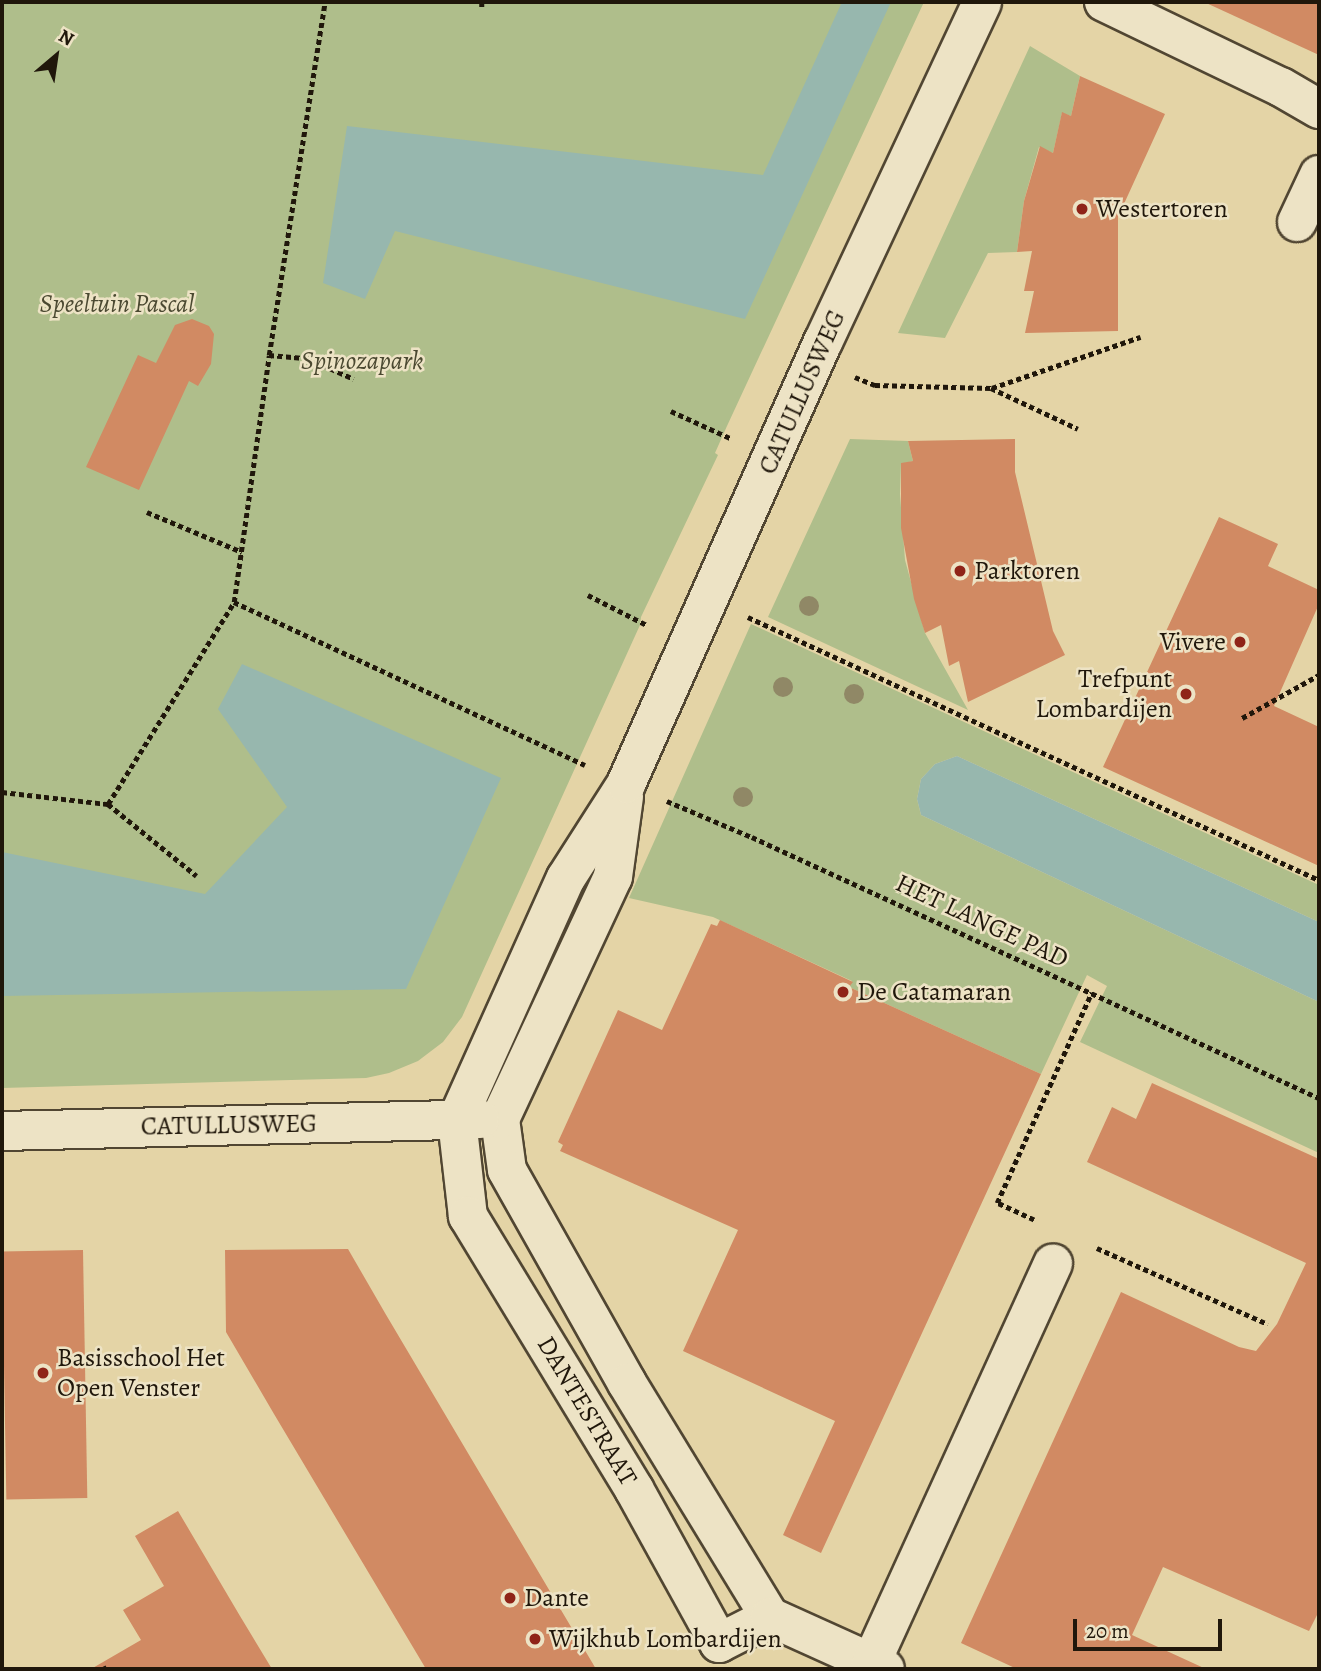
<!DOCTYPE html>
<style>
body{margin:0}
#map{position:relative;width:1321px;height:1671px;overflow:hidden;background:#e4d4a6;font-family:Alegreya,serif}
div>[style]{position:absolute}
.green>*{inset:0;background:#afbe8b}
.water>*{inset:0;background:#97b7ae}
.building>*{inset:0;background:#d18a63;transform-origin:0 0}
.path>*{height:4.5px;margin-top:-2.25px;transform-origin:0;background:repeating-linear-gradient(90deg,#20170b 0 5px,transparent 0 8.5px)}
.roads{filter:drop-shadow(2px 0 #514632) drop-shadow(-2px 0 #514632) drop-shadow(0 2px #514632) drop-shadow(0 -2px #514632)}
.street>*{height:38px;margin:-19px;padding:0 19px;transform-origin:19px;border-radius:19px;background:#ede3c5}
.trees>*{width:20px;height:20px;margin:-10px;border-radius:50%;background:#908866}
.dots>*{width:19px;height:19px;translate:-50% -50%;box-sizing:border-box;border:4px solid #ede3c5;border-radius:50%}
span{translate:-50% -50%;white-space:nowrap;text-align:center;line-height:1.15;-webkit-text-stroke:5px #ede3c5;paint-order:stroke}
.poi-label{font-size:26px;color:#20170b}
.left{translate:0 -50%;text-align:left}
.right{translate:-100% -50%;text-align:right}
.park-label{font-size:26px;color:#4b4931;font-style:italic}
.street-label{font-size:26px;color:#20170b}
.frame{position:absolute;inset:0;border:4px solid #20170b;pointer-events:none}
.north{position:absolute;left:21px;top:21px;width:70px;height:70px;-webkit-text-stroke:5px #ede3c5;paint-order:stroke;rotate:29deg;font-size:19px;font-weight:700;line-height:28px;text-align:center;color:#20170b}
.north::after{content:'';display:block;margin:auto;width:24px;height:32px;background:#20170b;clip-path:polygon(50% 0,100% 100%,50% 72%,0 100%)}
.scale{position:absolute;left:1073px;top:1619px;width:149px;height:32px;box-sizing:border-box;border:4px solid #20170b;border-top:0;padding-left:9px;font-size:21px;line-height:24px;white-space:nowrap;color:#20170b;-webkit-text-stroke:5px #ede3c5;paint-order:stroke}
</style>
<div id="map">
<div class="green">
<i style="clip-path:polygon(2px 2px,924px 2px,727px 426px,715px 453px,718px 455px,641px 617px,640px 625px,462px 1017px,443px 1042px,418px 1061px,389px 1073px,366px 1078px,2px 1088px)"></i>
<i style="clip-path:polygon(1030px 46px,1080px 76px,1071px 116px,1062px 113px,1053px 153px,1039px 147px,1024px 201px,1017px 252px,988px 253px,945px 338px,898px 333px)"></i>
<i style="clip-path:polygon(850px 439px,908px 441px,913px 461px,901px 464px,900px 494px,905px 560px,925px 633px,968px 710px,768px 617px)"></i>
<i style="clip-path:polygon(751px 624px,1319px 885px,1319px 922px,957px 756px,935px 764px,921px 779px,917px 799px,921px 815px,1319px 1002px,1319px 1153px,1080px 1042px,1107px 986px,1087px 975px,1041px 1074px,849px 987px,852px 981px,713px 917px,629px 898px)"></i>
</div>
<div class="water">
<i style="clip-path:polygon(842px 2px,891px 2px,745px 319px,395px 231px,365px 299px,323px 283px,347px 126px,763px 175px)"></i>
<i style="clip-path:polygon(242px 664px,501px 778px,406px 989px,2px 996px,2px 852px,205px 894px,287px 807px,218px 709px)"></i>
<i style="clip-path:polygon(957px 756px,1319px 922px,1319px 1002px,921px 815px,917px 799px,921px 779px,935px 764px)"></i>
</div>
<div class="building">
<i style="clip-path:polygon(1204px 2px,1319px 2px,1319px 55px)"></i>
<i style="clip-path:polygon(1080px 76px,1165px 114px,1118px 217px,1118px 331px,1025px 333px,1034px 291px,1024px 291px,1032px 251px,1017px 252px,1024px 201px,1040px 146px,1053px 153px,1062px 112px,1071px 116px)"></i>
<i style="clip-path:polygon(192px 319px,209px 326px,214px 334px,211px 364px,198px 386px,189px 381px,139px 490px,86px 467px,138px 355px,156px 363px,175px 325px)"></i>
<i style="clip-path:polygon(1015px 439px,1015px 472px,1053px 631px,1065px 655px,968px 702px,959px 661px,949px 666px,941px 625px,925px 633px,914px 599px,901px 528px,901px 463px,913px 461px,908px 441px)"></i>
<i style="clip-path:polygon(1219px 517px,1278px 544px,1268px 566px,1319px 590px,1319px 604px,1274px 706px,1319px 727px,1319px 866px,1103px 767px)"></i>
<i style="clip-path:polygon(720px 920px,853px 982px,849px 987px,1041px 1074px,821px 1553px,783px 1535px,835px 1421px,683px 1351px,738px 1230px,560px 1151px,563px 1145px,558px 1142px,618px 1010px,662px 1030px,711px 924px,717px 926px)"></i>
<i style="clip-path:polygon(1152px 1083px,1319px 1159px,1319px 1611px,1309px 1631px,1163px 1567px,1132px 1635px,1206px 1669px,1017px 1669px,961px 1643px,1121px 1292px,1239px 1347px,1256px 1351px,1277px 1324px,1306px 1263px,1087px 1162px,1112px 1107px,1136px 1119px)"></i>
<i style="clip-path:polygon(348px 1249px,385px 1313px,596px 1669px,426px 1669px,274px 1414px,226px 1332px,225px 1250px)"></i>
<i style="left:83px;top:1250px;width:248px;height:81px;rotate:89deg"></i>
<i style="clip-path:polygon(178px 1511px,240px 1616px,272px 1669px,91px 1669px,141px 1640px,123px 1610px,164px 1586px,135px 1536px)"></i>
</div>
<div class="path">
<i style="left:482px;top:2px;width:5px;rotate:90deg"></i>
<i style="left:269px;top:355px;width:38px;rotate:5deg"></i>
<i style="left:307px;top:358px;width:51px;rotate:24.1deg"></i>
<i style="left:855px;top:377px;width:22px;rotate:22deg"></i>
<i style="left:875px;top:385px;width:116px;rotate:1.5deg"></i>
<i style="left:991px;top:388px;width:96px;rotate:25.2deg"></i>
<i style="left:992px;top:388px;width:157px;rotate:-19deg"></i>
<i style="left:671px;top:411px;width:65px;rotate:24.6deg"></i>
<i style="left:147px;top:512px;width:103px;rotate:22.8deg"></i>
<i style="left:588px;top:595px;width:66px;rotate:27deg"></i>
<i style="left:234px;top:602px;width:387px;rotate:24.9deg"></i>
<i style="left:748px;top:617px;width:629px;rotate:24.73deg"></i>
<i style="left:1242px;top:718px;width:88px;rotate:-29.2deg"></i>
<i style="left:2px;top:792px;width:107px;rotate:6.5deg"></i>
<i style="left:108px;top:804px;width:114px;rotate:39deg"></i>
<i style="left:667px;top:801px;width:92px;rotate:23deg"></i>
<i style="left:752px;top:837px;width:624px;rotate:24.72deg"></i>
<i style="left:108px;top:804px;width:238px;rotate:-58deg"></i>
<i style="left:234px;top:602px;width:249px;rotate:-81.9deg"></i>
<i style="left:269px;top:355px;width:357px;rotate:-81deg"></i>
<i style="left:1034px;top:1220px;width:41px;rotate:-155.3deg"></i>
<i style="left:997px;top:1203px;width:231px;rotate:-65.8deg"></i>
<i style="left:1097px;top:1248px;width:187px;rotate:24deg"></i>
<i style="left:103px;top:1669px;width:4px;rotate:-27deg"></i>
</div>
<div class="roads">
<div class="street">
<i style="left:1104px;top:2px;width:196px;rotate:25.7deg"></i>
<i style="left:1281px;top:87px;width:44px;rotate:30.1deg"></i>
<i style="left:1297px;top:222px;width:52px;rotate:-64.9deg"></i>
<i style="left:500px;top:1119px;width:51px;rotate:82.2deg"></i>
<i style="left:507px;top:1170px;width:244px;rotate:60.6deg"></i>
<i style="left:627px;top:1383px;width:274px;rotate:58.6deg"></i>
<i style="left:500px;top:1119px;width:267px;rotate:-65deg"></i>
<i style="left:613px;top:877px;width:81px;rotate:-82.2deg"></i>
<i style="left:457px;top:1120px;width:265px;rotate:-65.8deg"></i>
<i style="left:566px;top:878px;width:112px;rotate:-57.4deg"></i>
<i style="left:626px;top:784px;width:484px;rotate:-66deg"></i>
<i style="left:823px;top:342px;width:375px;rotate:-64.9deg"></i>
<i style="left:457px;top:1120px;width:97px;rotate:83.5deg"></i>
<i style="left:468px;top:1216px;width:320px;rotate:58.7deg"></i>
<i style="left:634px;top:1489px;width:176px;rotate:61.1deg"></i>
<i style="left:2px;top:1131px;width:478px;rotate:-1.4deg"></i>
<i style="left:719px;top:1643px;width:57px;rotate:-27deg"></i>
<i style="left:770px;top:1617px;width:126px;rotate:24.3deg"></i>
<i style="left:871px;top:1663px;width:439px;rotate:-65.5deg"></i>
</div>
</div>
<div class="trees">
<i style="left:809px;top:606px"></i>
<i style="left:783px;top:687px"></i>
<i style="left:854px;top:694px"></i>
<i style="left:743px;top:797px"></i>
</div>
<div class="dots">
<i style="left:1082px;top:209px;background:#8f2418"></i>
<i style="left:960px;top:571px;background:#8f2418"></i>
<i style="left:1240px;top:642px;background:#8f2418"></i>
<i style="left:1186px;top:694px;background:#8f2418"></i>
<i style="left:843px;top:992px;background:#8f2418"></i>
<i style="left:43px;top:1373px;background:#8f2418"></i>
<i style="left:510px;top:1598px;background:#8f2418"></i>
<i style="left:535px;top:1639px;background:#8f2418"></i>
</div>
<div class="poi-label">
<span class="left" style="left:1096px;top:209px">Westertoren</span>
<span class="left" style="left:974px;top:571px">Parktoren</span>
<span class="right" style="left:1226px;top:642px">Vivere</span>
<span class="right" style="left:1172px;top:694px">Trefpunt<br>Lombardijen</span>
<span class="left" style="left:857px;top:992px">De Catamaran</span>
<span class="left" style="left:57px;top:1373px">Basisschool Het<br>Open Venster</span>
<span class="left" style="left:524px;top:1598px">Dante</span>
<span class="left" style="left:549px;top:1639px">Wijkhub Lombardijen</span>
</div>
<div class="park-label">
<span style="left:117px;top:304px">Speeltuin Pascal</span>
<span style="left:362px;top:361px">Spinozapark</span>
</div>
<div class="street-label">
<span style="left:802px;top:392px;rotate:-66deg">CATULLUSWEG</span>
<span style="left:982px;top:921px;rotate:25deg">HET LANGE PAD</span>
<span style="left:229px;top:1125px;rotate:-1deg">CATULLUSWEG</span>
<span style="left:587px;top:1411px;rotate:59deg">DANTESTRAAT</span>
</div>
<div class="frame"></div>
<div class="north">N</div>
<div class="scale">20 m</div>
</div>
